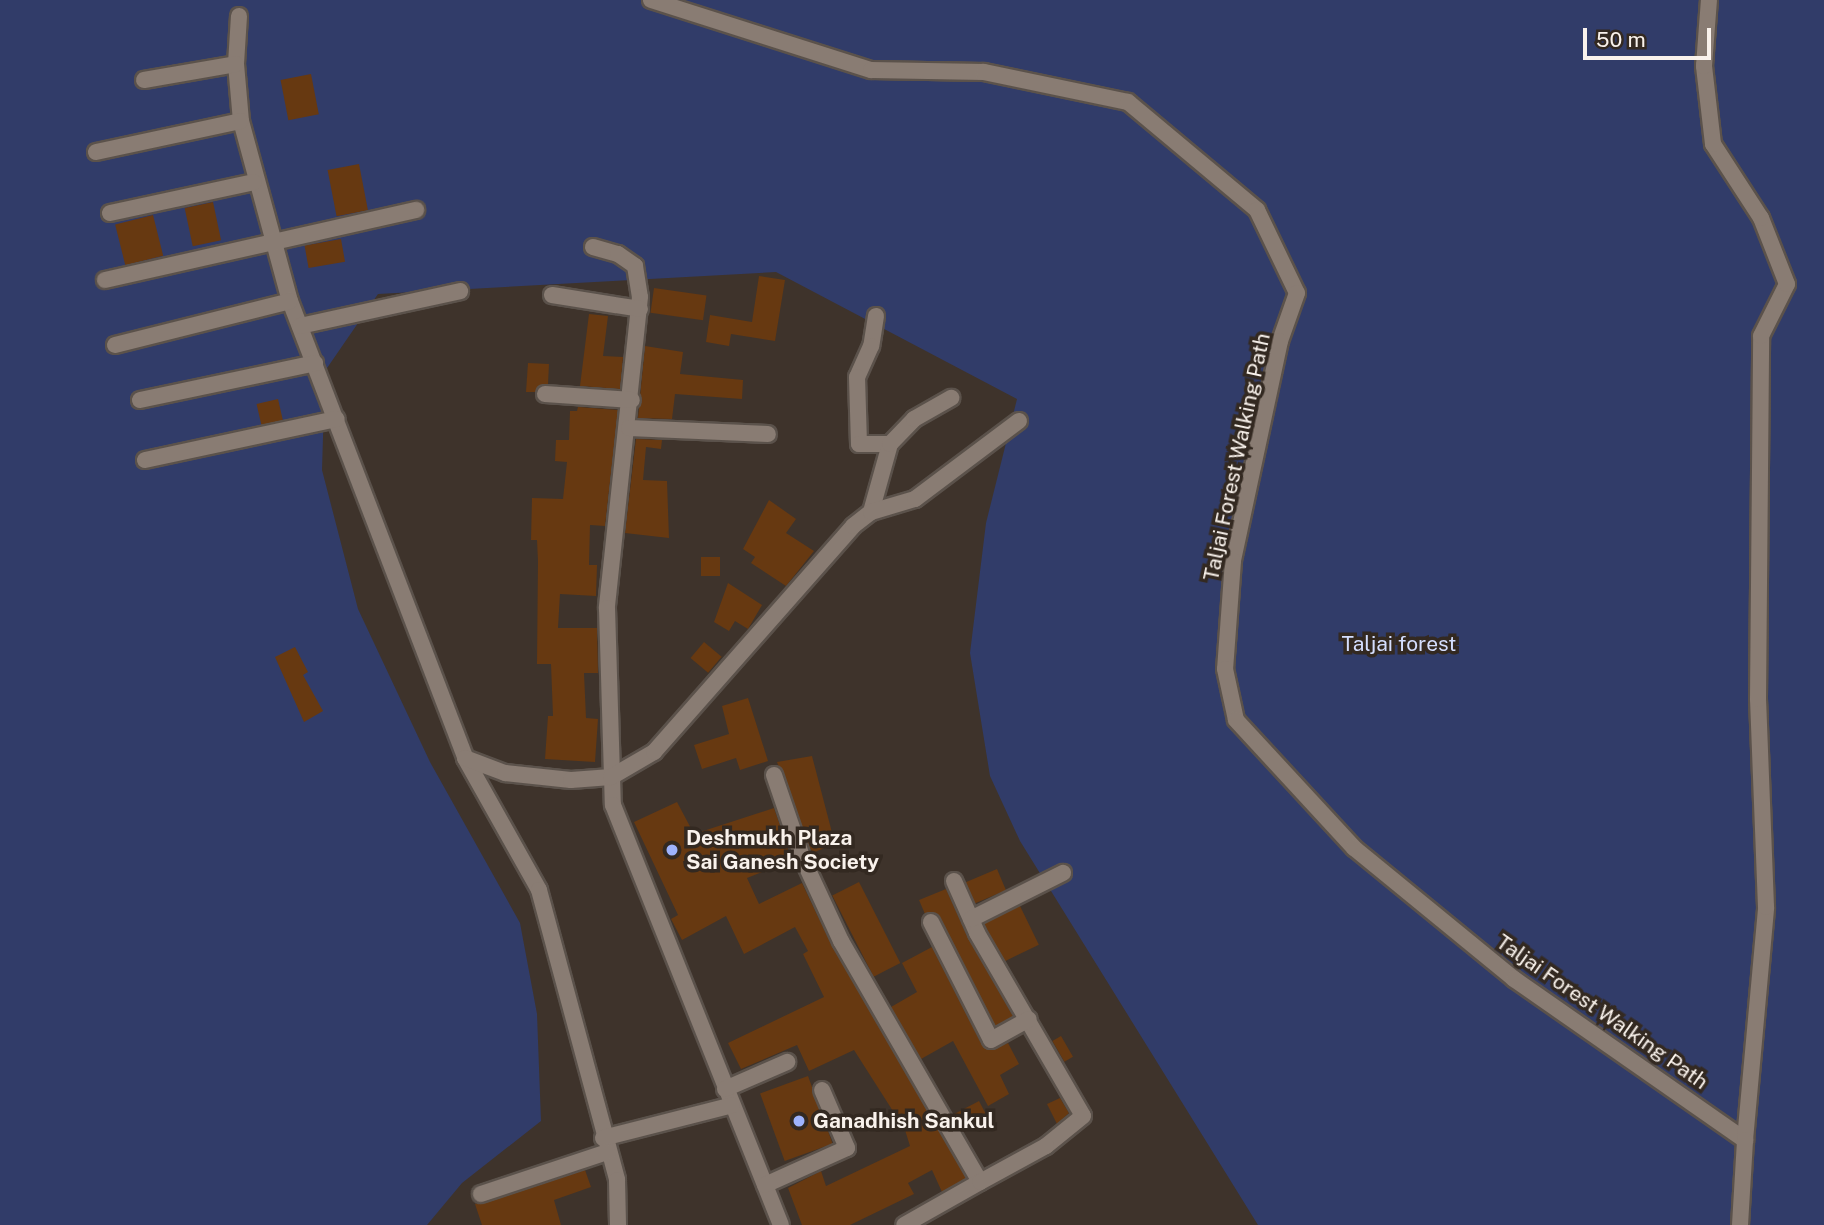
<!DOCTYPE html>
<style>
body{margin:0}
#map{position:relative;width:1824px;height:1225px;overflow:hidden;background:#3e332b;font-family:"Public Sans",sans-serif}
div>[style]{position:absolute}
.green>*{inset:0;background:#313c69}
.building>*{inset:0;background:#673911;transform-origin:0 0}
.roads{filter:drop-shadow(2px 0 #5b524b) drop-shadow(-2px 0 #5b524b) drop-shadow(0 2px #5b524b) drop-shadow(0 -2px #5b524b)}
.minor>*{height:16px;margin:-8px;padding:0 8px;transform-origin:8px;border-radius:8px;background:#897c73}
.dots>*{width:19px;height:19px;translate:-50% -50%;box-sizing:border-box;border:4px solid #332921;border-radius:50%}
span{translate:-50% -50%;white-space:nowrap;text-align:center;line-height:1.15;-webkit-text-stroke:7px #332921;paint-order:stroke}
.street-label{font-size:21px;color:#f9f2ec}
.park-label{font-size:21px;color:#d4defe}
.poi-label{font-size:21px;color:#f9f2ec;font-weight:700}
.left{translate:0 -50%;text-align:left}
.scale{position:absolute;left:1583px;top:28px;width:128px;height:32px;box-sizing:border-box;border:4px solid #f9f2ec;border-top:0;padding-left:9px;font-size:21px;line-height:24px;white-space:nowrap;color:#f9f2ec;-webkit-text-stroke:5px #332921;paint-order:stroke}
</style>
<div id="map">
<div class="green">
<i style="clip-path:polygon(0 0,1824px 0,1824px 1225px,1258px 1225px,1020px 841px,990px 776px,970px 653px,986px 523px,1017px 399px,776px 272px,378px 294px,325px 371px,322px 470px,358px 609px,430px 762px,520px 923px,537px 1014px,541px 1121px,462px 1183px,427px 1225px,0 1225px)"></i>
</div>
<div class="building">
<i style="left:311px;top:74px;width:41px;height:31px;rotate:79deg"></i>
<i style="left:359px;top:164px;width:47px;height:32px;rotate:79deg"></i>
<i style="left:213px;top:202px;width:39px;height:29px;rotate:78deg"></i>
<i style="left:153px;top:215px;width:42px;height:39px;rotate:76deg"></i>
<i style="left:341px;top:239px;width:23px;height:37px;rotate:80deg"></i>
<i style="clip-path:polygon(759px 276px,785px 280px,775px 341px,731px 334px,729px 346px,706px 342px,710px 315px,752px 322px)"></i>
<i style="left:654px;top:288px;width:53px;height:25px;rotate:8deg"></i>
<i style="clip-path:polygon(589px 314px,608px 316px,603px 356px,623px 357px,620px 389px,580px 386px)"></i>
<i style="clip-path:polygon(645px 346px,683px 352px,680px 374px,743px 380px,742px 399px,675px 394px,672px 419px,638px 418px)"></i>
<i style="clip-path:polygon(528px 363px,549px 364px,548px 384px,535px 392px,526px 392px)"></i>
<i style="left:278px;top:399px;width:22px;height:22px;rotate:77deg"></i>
<i style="clip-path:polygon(578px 407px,618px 410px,605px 526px,590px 525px,589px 565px,597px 565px,596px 596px,560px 594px,558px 628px,597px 628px,598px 673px,584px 673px,586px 718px,598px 719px,595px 762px,545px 759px,548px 716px,553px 716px,551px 664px,537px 664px,538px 561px,537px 540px,531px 540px,532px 498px,563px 499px,567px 462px,555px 461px,556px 440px,569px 440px,570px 411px,577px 411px)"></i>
<i style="clip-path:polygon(636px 439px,662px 440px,661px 449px,646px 447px,643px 480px,667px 481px,669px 538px,625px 533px)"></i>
<i style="clip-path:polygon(769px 500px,796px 519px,786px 533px,814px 551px,786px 586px,751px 563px,755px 557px,743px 549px)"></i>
<i style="left:701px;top:557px;width:19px;height:19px"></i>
<i style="clip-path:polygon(728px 583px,762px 605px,748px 629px,735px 621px,729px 631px,714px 622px)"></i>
<i style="left:704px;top:642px;width:23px;height:21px;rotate:40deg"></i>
<i style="clip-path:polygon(295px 647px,308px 672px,303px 675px,323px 711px,304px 722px,275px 657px)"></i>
<i style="clip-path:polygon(748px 698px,768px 761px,740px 770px,736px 758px,702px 769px,694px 745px,729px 734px,722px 706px)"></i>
<i style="clip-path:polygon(812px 756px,835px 844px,812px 853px,777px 762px)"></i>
<i style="clip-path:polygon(677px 802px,694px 834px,774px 808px,792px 860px,747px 878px,759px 904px,802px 883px,832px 946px,966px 1178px,942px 1192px,932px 1170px,908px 1183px,914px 1194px,850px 1225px,802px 1225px,788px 1188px,821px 1171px,826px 1186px,910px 1146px,905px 1130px,854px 1050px,809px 1071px,797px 1045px,741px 1069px,728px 1043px,824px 997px,803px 954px,808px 951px,795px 927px,744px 954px,726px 916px,682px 940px,671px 919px,678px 915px,634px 822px)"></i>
<i style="left:997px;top:869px;width:23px;height:34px;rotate:67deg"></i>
<i style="left:859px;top:882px;width:91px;height:30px;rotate:63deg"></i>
<i style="clip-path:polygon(946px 889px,968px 938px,1013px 1016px,995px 1026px,940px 917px,932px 912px,925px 914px,919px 900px)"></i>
<i style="left:1020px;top:906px;width:43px;height:40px;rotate:64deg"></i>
<i style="clip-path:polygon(932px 947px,982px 1045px,991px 1050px,1008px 1043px,1019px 1064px,1000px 1075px,1009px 1094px,988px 1106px,953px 1041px,921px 1059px,891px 1007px,917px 992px,902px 963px)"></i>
<i style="left:1061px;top:1036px;width:24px;height:10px;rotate:60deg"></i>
<i style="left:808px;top:1076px;width:72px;height:51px;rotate:70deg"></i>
<i style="clip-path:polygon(1060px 1098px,1069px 1113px,1057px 1124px,1047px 1104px)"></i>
<i style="left:979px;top:1101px;width:17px;height:29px;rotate:62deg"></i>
<i style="clip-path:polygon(585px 1170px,591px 1187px,554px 1200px,561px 1225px,482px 1225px,475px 1204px)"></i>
</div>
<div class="roads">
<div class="minor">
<i style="left:651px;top:0;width:231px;rotate:17.7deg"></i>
<i style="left:871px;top:70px;width:113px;rotate:1deg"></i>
<i style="left:984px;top:72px;width:147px;rotate:11.8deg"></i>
<i style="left:1128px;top:102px;width:168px;rotate:39.9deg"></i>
<i style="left:1257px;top:210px;width:92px;rotate:64.3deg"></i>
<i style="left:1297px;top:293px;width:51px;rotate:109.5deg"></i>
<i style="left:1280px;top:341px;width:225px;rotate:102.1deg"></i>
<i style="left:1233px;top:561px;width:108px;rotate:94.2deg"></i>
<i style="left:1225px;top:669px;width:52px;rotate:77.8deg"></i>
<i style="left:1236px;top:720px;width:174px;rotate:47.3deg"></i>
<i style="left:1354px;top:848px;width:207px;rotate:39.3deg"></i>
<i style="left:1514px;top:979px;width:282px;rotate:34.9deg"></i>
<i style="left:1745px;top:1140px;width:234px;rotate:-84.8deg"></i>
<i style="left:1766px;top:907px;width:208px;rotate:-92.2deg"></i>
<i style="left:1758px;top:699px;width:363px;rotate:-89.5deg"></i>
<i style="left:1761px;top:336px;width:58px;rotate:-63.4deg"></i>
<i style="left:1787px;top:284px;width:71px;rotate:-111.5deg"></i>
<i style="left:1761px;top:218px;width:88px;rotate:-123deg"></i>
<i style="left:1713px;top:144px;width:79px;rotate:-96.6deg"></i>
<i style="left:1704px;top:66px;width:66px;rotate:-85.7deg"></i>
<i style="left:239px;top:16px;width:48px;rotate:93.6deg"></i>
<i style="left:236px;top:64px;width:57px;rotate:85deg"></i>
<i style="left:241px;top:121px;width:187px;rotate:74.8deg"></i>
<i style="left:290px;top:301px;width:489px;rotate:69deg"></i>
<i style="left:465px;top:758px;width:151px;rotate:60.7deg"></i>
<i style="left:539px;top:890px;width:300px;rotate:74.9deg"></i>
<i style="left:617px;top:1180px;width:45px;rotate:88.7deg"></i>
<i style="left:144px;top:80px;width:93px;rotate:-9.9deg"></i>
<i style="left:96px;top:152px;width:148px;rotate:-12.1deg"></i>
<i style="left:110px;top:213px;width:147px;rotate:-12.1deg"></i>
<i style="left:593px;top:247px;width:26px;rotate:16deg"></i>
<i style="left:618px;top:254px;width:21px;rotate:35deg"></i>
<i style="left:635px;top:266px;width:31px;rotate:81deg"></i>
<i style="left:640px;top:297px;width:313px;rotate:96.1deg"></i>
<i style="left:607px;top:608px;width:197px;rotate:88.3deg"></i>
<i style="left:613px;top:805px;width:452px;rotate:68.2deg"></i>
<i style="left:105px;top:280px;width:319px;rotate:-12.7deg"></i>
<i style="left:552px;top:295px;width:89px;rotate:9deg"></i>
<i style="left:876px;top:316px;width:30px;rotate:99deg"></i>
<i style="left:871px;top:346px;width:34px;rotate:114deg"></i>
<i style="left:857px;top:377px;width:67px;rotate:88.3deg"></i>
<i style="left:859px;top:444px;width:31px"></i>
<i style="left:300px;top:326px;width:164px;rotate:-12.3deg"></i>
<i style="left:115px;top:345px;width:180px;rotate:-14.1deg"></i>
<i style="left:545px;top:394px;width:87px;rotate:3.9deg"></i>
<i style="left:140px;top:400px;width:179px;rotate:-11.9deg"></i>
<i style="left:629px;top:428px;width:139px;rotate:2.5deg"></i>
<i style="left:145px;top:460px;width:196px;rotate:-12.1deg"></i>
<i style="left:871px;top:512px;width:71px;rotate:-74.4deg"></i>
<i style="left:890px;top:444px;width:35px;rotate:-46deg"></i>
<i style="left:914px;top:419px;width:43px;rotate:-29.6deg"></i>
<i style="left:465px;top:758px;width:43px;rotate:20.6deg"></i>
<i style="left:505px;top:773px;width:66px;rotate:6.1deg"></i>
<i style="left:571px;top:780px;width:40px;rotate:-4.3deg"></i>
<i style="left:611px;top:777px;width:50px;rotate:-30.2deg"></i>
<i style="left:654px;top:752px;width:301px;rotate:-48.6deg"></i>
<i style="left:853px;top:526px;width:23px;rotate:-38deg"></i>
<i style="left:871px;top:512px;width:46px;rotate:-16.5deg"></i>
<i style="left:915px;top:499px;width:130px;rotate:-36.9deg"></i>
<i style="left:774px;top:775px;width:87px;rotate:71.1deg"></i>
<i style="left:802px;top:857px;width:93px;rotate:65.1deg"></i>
<i style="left:841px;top:941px;width:278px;rotate:60deg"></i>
<i style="left:980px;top:1182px;width:87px;rotate:150.5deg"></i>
<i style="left:954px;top:881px;width:57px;rotate:66.1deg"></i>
<i style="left:977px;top:933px;width:211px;rotate:59.9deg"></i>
<i style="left:1083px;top:1116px;width:48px;rotate:141deg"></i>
<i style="left:1046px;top:1146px;width:75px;rotate:151.4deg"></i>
<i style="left:971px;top:919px;width:103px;rotate:-26.6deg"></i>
<i style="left:931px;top:922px;width:132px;rotate:63deg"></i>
<i style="left:991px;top:1040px;width:43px;rotate:-28.9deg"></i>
<i style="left:725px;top:1089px;width:68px;rotate:-23.5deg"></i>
<i style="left:603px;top:1138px;width:133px;rotate:-14.3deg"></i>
<i style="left:765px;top:1185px;width:90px;rotate:-24.3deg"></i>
<i style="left:847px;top:1148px;width:63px;rotate:-113.3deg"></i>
<i style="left:481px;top:1194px;width:133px;rotate:-18.4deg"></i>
<i style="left:1740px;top:1225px;width:85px;rotate:-86.6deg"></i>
</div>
</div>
<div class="dots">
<i style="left:672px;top:850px;background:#9eb3fd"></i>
<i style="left:799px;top:1121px;background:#9eb3fd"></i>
</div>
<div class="street-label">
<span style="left:1237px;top:457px;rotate:-78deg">Taljai Forest Walking Path</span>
<span style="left:1602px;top:1012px;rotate:35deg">Taljai Forest Walking Path</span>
</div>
<div class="park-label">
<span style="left:1399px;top:644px">Taljai forest</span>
</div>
<div class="poi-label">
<span class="left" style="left:686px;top:850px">Deshmukh Plaza<br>Sai Ganesh Society</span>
<span class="left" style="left:813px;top:1121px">Ganadhish Sankul</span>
</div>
<div class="scale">50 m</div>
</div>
